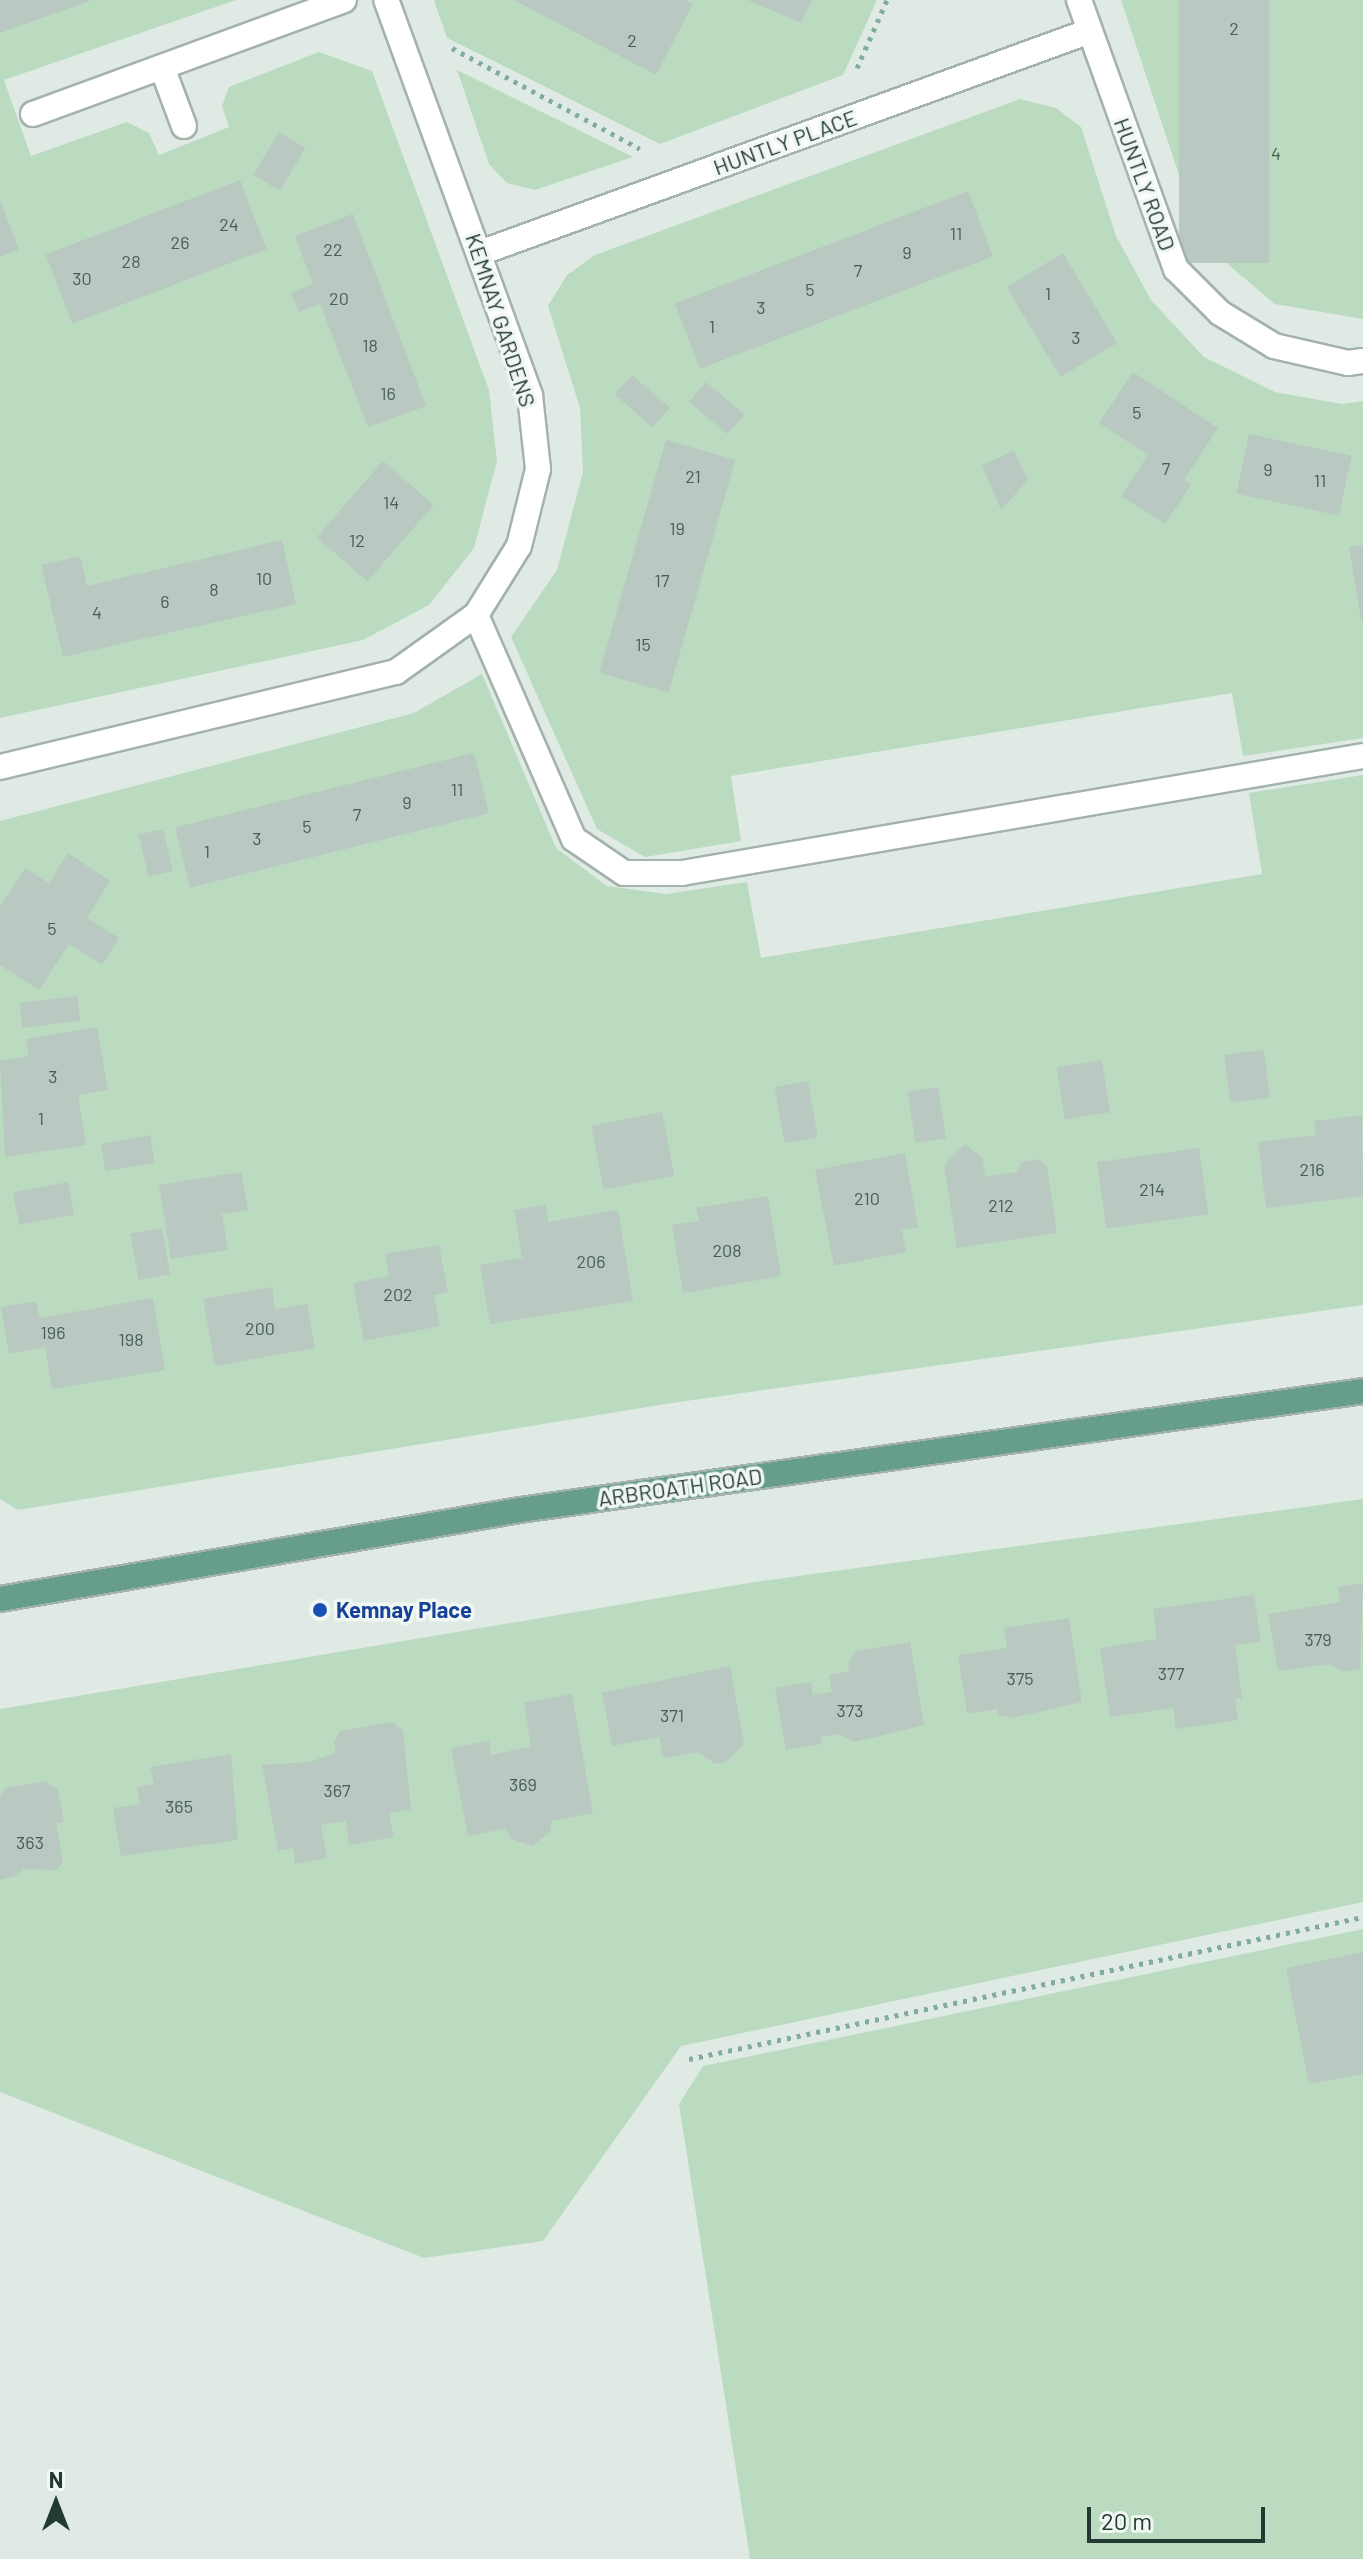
<!DOCTYPE html>
<style>
body{margin:0}
#map{position:relative;width:1363px;height:2559px;overflow:hidden;background:#e0eae5;font-family:Barlow,sans-serif}
div>[style]{position:absolute}
.green>*{inset:0;background:#badbc0}
.building>*{inset:0;background:#b9c8c0;transform-origin:0 0}
.path>*{height:5px;margin-top:-2.5px;transform-origin:0;background:repeating-linear-gradient(90deg,#82ac9b 0 4px,transparent 0 10px)}
.roads{filter:drop-shadow(2px 0 #a3b2ab) drop-shadow(-2px 0 #a3b2ab) drop-shadow(0 2px #a3b2ab) drop-shadow(0 -2px #a3b2ab)}
.minor>*{height:24px;margin:-12px;padding:0 12px;transform-origin:12px;border-radius:12px;background:#fff}
.major>*{height:24px;margin:-12px;padding:0 12px;transform-origin:12px;border-radius:12px;background:#679e8a}
.dots>*{width:22px;height:22px;translate:-50% -50%;box-sizing:border-box;border:4px solid #f1f7f3;border-radius:50%}
span{translate:-50% -50%;white-space:nowrap;text-align:center;line-height:1.15;-webkit-text-stroke:7px #f1f7f3;paint-order:stroke}
.number-label{font-size:18px;color:#485e55}
.number-label span{-webkit-text-stroke-width:0}
.street-label{font-size:22px;color:#223a31}
.transit-label{font-size:22px;color:#164399;font-weight:700}
.left{translate:0 -50%;text-align:left}
.north{position:absolute;left:16px;top:2463px;width:80px;height:80px;-webkit-text-stroke:6px #f1f7f3;paint-order:stroke;rotate:0deg;font-size:22px;font-weight:700;line-height:32px;text-align:center;color:#223a31}
.north::after{content:'';display:block;margin:auto;width:28px;height:36px;background:#223a31;clip-path:polygon(50% 0,100% 100%,50% 72%,0 100%)}
.scale{position:absolute;left:1087px;top:2507px;width:178px;height:36px;box-sizing:border-box;border:4px solid #223a31;border-top:0;padding-left:10px;font-size:24px;line-height:28px;white-space:nowrap;color:#223a31;-webkit-text-stroke:6px #f1f7f3;paint-order:stroke}
</style>
<div id="map">
<div class="green">
<i style="clip-path:polygon(0 0,236px 0,4px 80px,31px 156px,127px 122px,149px 133px,159px 155px,229px 127px,222px 106px,229px 87px,319px 52px,372px 71px,489px 390px,497px 461px,474px 548px,429px 605px,363px 640px,0 718px)"></i>
<i style="clip-path:polygon(434px 0,877px 0,843px 75px,660px 144px,447px 38px)"></i>
<i style="clip-path:polygon(1121px 0,1363px 0,1363px 319px,1275px 304px,1225px 262px,1187px 199px)"></i>
<i style="clip-path:polygon(457px 70px,633px 157px,535px 190px,507px 183px,489px 164px)"></i>
<i style="clip-path:polygon(1020px 99px,1056px 108px,1081px 127px,1116px 236px,1151px 300px,1204px 357px,1275px 392px,1342px 404px,1363px 401px,1363px 738px,1243px 756px,1232px 693px,731px 776px,741px 841px,645px 857px,597px 829px,511px 637px,557px 570px,583px 472px,580px 408px,548px 306px,567px 275px,595px 255px)"></i>
<i style="clip-path:polygon(482px 674px,556px 848px,607px 886px,666px 894px,747px 882px,761px 958px,1262px 874px,1249px 793px,1363px 775px,1363px 1305px,672px 1403px,18px 1510px,0 1499px,0 821px,414px 713px)"></i>
<i style="clip-path:polygon(1363px 1499px,1363px 1902px,681px 2046px,543px 2241px,424px 2258px,0 2092px,0 1709px,754px 1582px)"></i>
<i style="clip-path:polygon(1363px 1929px,1363px 2559px,750px 2559px,679px 2104px,703px 2066px)"></i>
</div>
<div class="building">
<i style="clip-path:polygon(0 0,92px 0,0 33px)"></i>
<i style="clip-path:polygon(514px 0,685px 0,693px 4px,656px 75px)"></i>
<i style="clip-path:polygon(748px 0,812px 0,801px 23px)"></i>
<i style="left:1179px;top:0;width:90px;height:263px"></i>
<i style="left:279px;top:132px;width:31px;height:50px;rotate:31deg"></i>
<i style="left:240px;top:180px;width:74px;height:208px;rotate:69deg"></i>
<i style="left:968px;top:191px;width:70px;height:314px;rotate:69deg"></i>
<i style="clip-path:polygon(0 200px,19px 250px,0 257px)"></i>
<i style="clip-path:polygon(353px 214px,426px 406px,368px 427px,320px 304px,299px 312px,291px 293px,313px 284px,295px 236px)"></i>
<i style="left:1063px;top:253px;width:105px;height:66px;rotate:59deg"></i>
<i style="clip-path:polygon(1133px 372px,1218px 428px,1184px 480px,1191px 485px,1165px 524px,1121px 496px,1148px 455px,1099px 423px)"></i>
<i style="left:632px;top:375px;width:50px;height:26px;rotate:41deg"></i>
<i style="left:706px;top:382px;width:50px;height:26px;rotate:40deg"></i>
<i style="left:1249px;top:434px;width:105px;height:61px;rotate:12deg"></i>
<i style="left:666px;top:440px;width:72px;height:242px;rotate:16deg"></i>
<i style="clip-path:polygon(1014px 451px,1028px 480px,1001px 510px,982px 465px)"></i>
<i style="left:383px;top:461px;width:67px;height:101px;rotate:41deg"></i>
<i style="clip-path:polygon(282px 540px,296px 604px,63px 657px,41px 565px,80px 556px,87px 586px)"></i>
<i style="clip-path:polygon(1363px 545px,1363px 620px,1361px 620px,1349px 547px)"></i>
<i style="left:474px;top:753px;width:62px;height:308px;rotate:76deg"></i>
<i style="left:163px;top:829px;width:43px;height:25px;rotate:77deg"></i>
<i style="clip-path:polygon(68px 853px,110px 881px,87px 918px,119px 938px,102px 965px,69px 944px,39px 990px,0 965px,0 907px,25px 868px,49px 883px)"></i>
<i style="left:77px;top:996px;width:25px;height:58px;rotate:83deg"></i>
<i style="clip-path:polygon(97px 1027px,108px 1090px,78px 1095px,86px 1145px,5px 1157px,0 1061px,29px 1056px,26px 1039px)"></i>
<i style="left:1264px;top:1050px;width:48px;height:40px;rotate:83deg"></i>
<i style="left:1102px;top:1060px;width:53px;height:46px;rotate:81deg"></i>
<i style="left:808px;top:1081px;width:57px;height:34px;rotate:80deg"></i>
<i style="left:938px;top:1087px;width:52px;height:31px;rotate:81deg"></i>
<i style="left:662px;top:1112px;width:65px;height:72px;rotate:79deg"></i>
<i style="clip-path:polygon(1362px 1115px,1363px 1196px,1266px 1208px,1258px 1142px,1316px 1135px,1314px 1121px)"></i>
<i style="left:150px;top:1135px;width:28px;height:50px;rotate:80deg"></i>
<i style="clip-path:polygon(965px 1144px,983px 1159px,985px 1177px,1016px 1172px,1022px 1162px,1039px 1159px,1047px 1167px,1057px 1233px,957px 1248px,944px 1165px)"></i>
<i style="left:1199px;top:1148px;width:67px;height:103px;rotate:82deg"></i>
<i style="clip-path:polygon(905px 1153px,918px 1227px,902px 1230px,906px 1252px,834px 1266px,815px 1170px)"></i>
<i style="clip-path:polygon(241px 1172px,248px 1210px,222px 1214px,228px 1250px,171px 1259px,159px 1185px)"></i>
<i style="left:68px;top:1182px;width:33px;height:56px;rotate:79deg"></i>
<i style="clip-path:polygon(768px 1196px,781px 1276px,683px 1293px,672px 1225px,699px 1221px,696px 1208px)"></i>
<i style="clip-path:polygon(546px 1205px,548px 1222px,618px 1210px,633px 1301px,490px 1324px,480px 1265px,522px 1258px,514px 1210px)"></i>
<i style="left:162px;top:1228px;width:47px;height:32px;rotate:80deg"></i>
<i style="clip-path:polygon(439px 1245px,448px 1292px,434px 1295px,440px 1326px,364px 1341px,353px 1283px,389px 1276px,385px 1254px)"></i>
<i style="clip-path:polygon(272px 1287px,275px 1309px,307px 1304px,315px 1348px,215px 1366px,203px 1299px)"></i>
<i style="clip-path:polygon(153px 1298px,165px 1370px,52px 1389px,45px 1347px,9px 1354px,1px 1307px,36px 1301px,40px 1318px)"></i>
<i style="clip-path:polygon(1363px 1583px,1360px 1669px,1343px 1672px,1329px 1664px,1278px 1671px,1268px 1614px,1340px 1602px,1338px 1587px)"></i>
<i style="clip-path:polygon(1254px 1595px,1261px 1642px,1235px 1645px,1242px 1698px,1235px 1699px,1238px 1720px,1176px 1729px,1173px 1708px,1110px 1717px,1100px 1648px,1157px 1639px,1153px 1609px)"></i>
<i style="clip-path:polygon(1069px 1618px,1082px 1702px,1013px 1718px,997px 1715px,997px 1709px,967px 1714px,958px 1655px,1007px 1648px,1004px 1628px)"></i>
<i style="clip-path:polygon(910px 1642px,924px 1725px,854px 1742px,839px 1734px,820px 1737px,822px 1744px,786px 1750px,775px 1688px,811px 1682px,813px 1695px,832px 1692px,829px 1675px,849px 1671px,848px 1663px,856px 1651px)"></i>
<i style="clip-path:polygon(730px 1666px,744px 1744px,726px 1762px,715px 1764px,698px 1752px,663px 1758px,659px 1737px,612px 1746px,602px 1693px)"></i>
<i style="clip-path:polygon(572px 1694px,593px 1813px,552px 1821px,550px 1832px,532px 1846px,511px 1839px,505px 1829px,468px 1836px,451px 1748px,489px 1741px,491px 1755px,531px 1747px,524px 1703px)"></i>
<i style="clip-path:polygon(392px 1722px,403px 1730px,411px 1809px,389px 1813px,394px 1837px,349px 1845px,346px 1821px,321px 1825px,327px 1858px,295px 1864px,293px 1848px,278px 1851px,262px 1765px,309px 1762px,336px 1753px,334px 1742px,340px 1731px)"></i>
<i style="clip-path:polygon(231px 1754px,238px 1840px,121px 1856px,113px 1808px,140px 1804px,137px 1787px,154px 1784px,150px 1767px)"></i>
<i style="clip-path:polygon(46px 1781px,58px 1790px,64px 1822px,56px 1823px,63px 1862px,56px 1870px,22px 1869px,19px 1875px,0 1880px,0 1796px,6px 1788px)"></i>
<i style="clip-path:polygon(1363px 1952px,1363px 2074px,1309px 2084px,1286px 1968px)"></i>
</div>
<div class="path">
<i style="left:452px;top:48px;width:213px;rotate:28.2deg"></i>
<i style="left:857px;top:68px;width:74px;rotate:-66.2deg"></i>
<i style="left:689px;top:2059px;width:689px;rotate:-11.9deg"></i>
</div>
<div class="roads">
<div class="minor">
<i style="left:1079px;top:0;width:286px;rotate:70.2deg"></i>
<i style="left:1176px;top:269px;width:62px;rotate:45deg"></i>
<i style="left:1220px;top:313px;width:63px;rotate:31.4deg"></i>
<i style="left:1274px;top:346px;width:76px;rotate:12.9deg"></i>
<i style="left:1348px;top:363px;width:15px;rotate:-8deg"></i>
<i style="left:162px;top:67px;width:63px;rotate:69.6deg"></i>
<i style="left:33px;top:114px;width:331px;rotate:-20.1deg"></i>
<i style="left:480px;top:253px;width:649px;rotate:-20deg"></i>
<i style="left:476px;top:615px;width:244px;rotate:66.4deg"></i>
<i style="left:574px;top:839px;width:60px;rotate:34.2deg"></i>
<i style="left:624px;top:873px;width:58px"></i>
<i style="left:682px;top:873px;width:691px;rotate:-9.75deg"></i>
<i style="left:0;top:767px;width:407px;rotate:-13.5deg"></i>
<i style="left:396px;top:672px;width:98px;rotate:-35.5deg"></i>
<i style="left:476px;top:615px;width:81px;rotate:-58.1deg"></i>
<i style="left:519px;top:546px;width:79px;rotate:-76.1deg"></i>
<i style="left:538px;top:469px;width:74px;rotate:-96.2deg"></i>
<i style="left:530px;top:395px;width:420px;rotate:-110deg"></i>
</div>
<div class="major">
<i style="left:0;top:1599px;width:528px;rotate:-9.71deg"></i>
<i style="left:520px;top:1510px;width:851px;rotate:-8.03deg"></i>
</div>
</div>
<div class="dots">
<i style="left:320px;top:1610px;background:#1a4fb4"></i>
</div>
<div class="number-label">
<span style="left:1234px;top:28px">2</span>
<span style="left:632px;top:40px">2</span>
<span style="left:1276px;top:153px">4</span>
<span style="left:229px;top:224px">24</span>
<span style="left:956px;top:233px">11</span>
<span style="left:180px;top:242px">26</span>
<span style="left:333px;top:249px">22</span>
<span style="left:907px;top:252px">9</span>
<span style="left:131px;top:261px">28</span>
<span style="left:858px;top:270px">7</span>
<span style="left:82px;top:278px">30</span>
<span style="left:810px;top:289px">5</span>
<span style="left:1048px;top:293px">1</span>
<span style="left:339px;top:298px">20</span>
<span style="left:761px;top:307px">3</span>
<span style="left:712px;top:326px">1</span>
<span style="left:1076px;top:337px">3</span>
<span style="left:370px;top:345px">18</span>
<span style="left:388px;top:393px">16</span>
<span style="left:1137px;top:412px">5</span>
<span style="left:1166px;top:468px">7</span>
<span style="left:1268px;top:469px">9</span>
<span style="left:693px;top:476px">21</span>
<span style="left:1320px;top:480px">11</span>
<span style="left:391px;top:502px">14</span>
<span style="left:677px;top:528px">19</span>
<span style="left:357px;top:540px">12</span>
<span style="left:264px;top:578px">10</span>
<span style="left:662px;top:580px">17</span>
<span style="left:214px;top:589px">8</span>
<span style="left:165px;top:601px">6</span>
<span style="left:97px;top:612px">4</span>
<span style="left:643px;top:644px">15</span>
<span style="left:457px;top:789px">11</span>
<span style="left:407px;top:802px">9</span>
<span style="left:357px;top:814px">7</span>
<span style="left:307px;top:826px">5</span>
<span style="left:257px;top:838px">3</span>
<span style="left:207px;top:851px">1</span>
<span style="left:52px;top:928px">5</span>
<span style="left:53px;top:1076px">3</span>
<span style="left:41px;top:1118px">1</span>
<span style="left:1312px;top:1169px">216</span>
<span style="left:1152px;top:1189px">214</span>
<span style="left:867px;top:1198px">210</span>
<span style="left:1001px;top:1205px">212</span>
<span style="left:727px;top:1250px">208</span>
<span style="left:591px;top:1261px">206</span>
<span style="left:398px;top:1294px">202</span>
<span style="left:260px;top:1328px">200</span>
<span style="left:53px;top:1332px">196</span>
<span style="left:131px;top:1339px">198</span>
<span style="left:1318px;top:1639px">379</span>
<span style="left:1171px;top:1673px">377</span>
<span style="left:1020px;top:1678px">375</span>
<span style="left:850px;top:1710px">373</span>
<span style="left:672px;top:1715px">371</span>
<span style="left:523px;top:1784px">369</span>
<span style="left:337px;top:1790px">367</span>
<span style="left:179px;top:1806px">365</span>
<span style="left:30px;top:1842px">363</span>
</div>
<div class="street-label">
<span style="left:785px;top:142px;rotate:-20deg">HUNTLY PLACE</span>
<span style="left:1145px;top:184px;rotate:70deg">HUNTLY ROAD</span>
<span style="left:501px;top:320px;rotate:72deg">KEMNAY GARDENS</span>
<span style="left:680px;top:1487px;rotate:-8deg">ARBROATH ROAD</span>
</div>
<div class="transit-label">
<span class="left" style="left:336px;top:1610px">Kemnay Place</span>
</div>
<div class="north">N</div>
<div class="scale">20 m</div>
</div>
